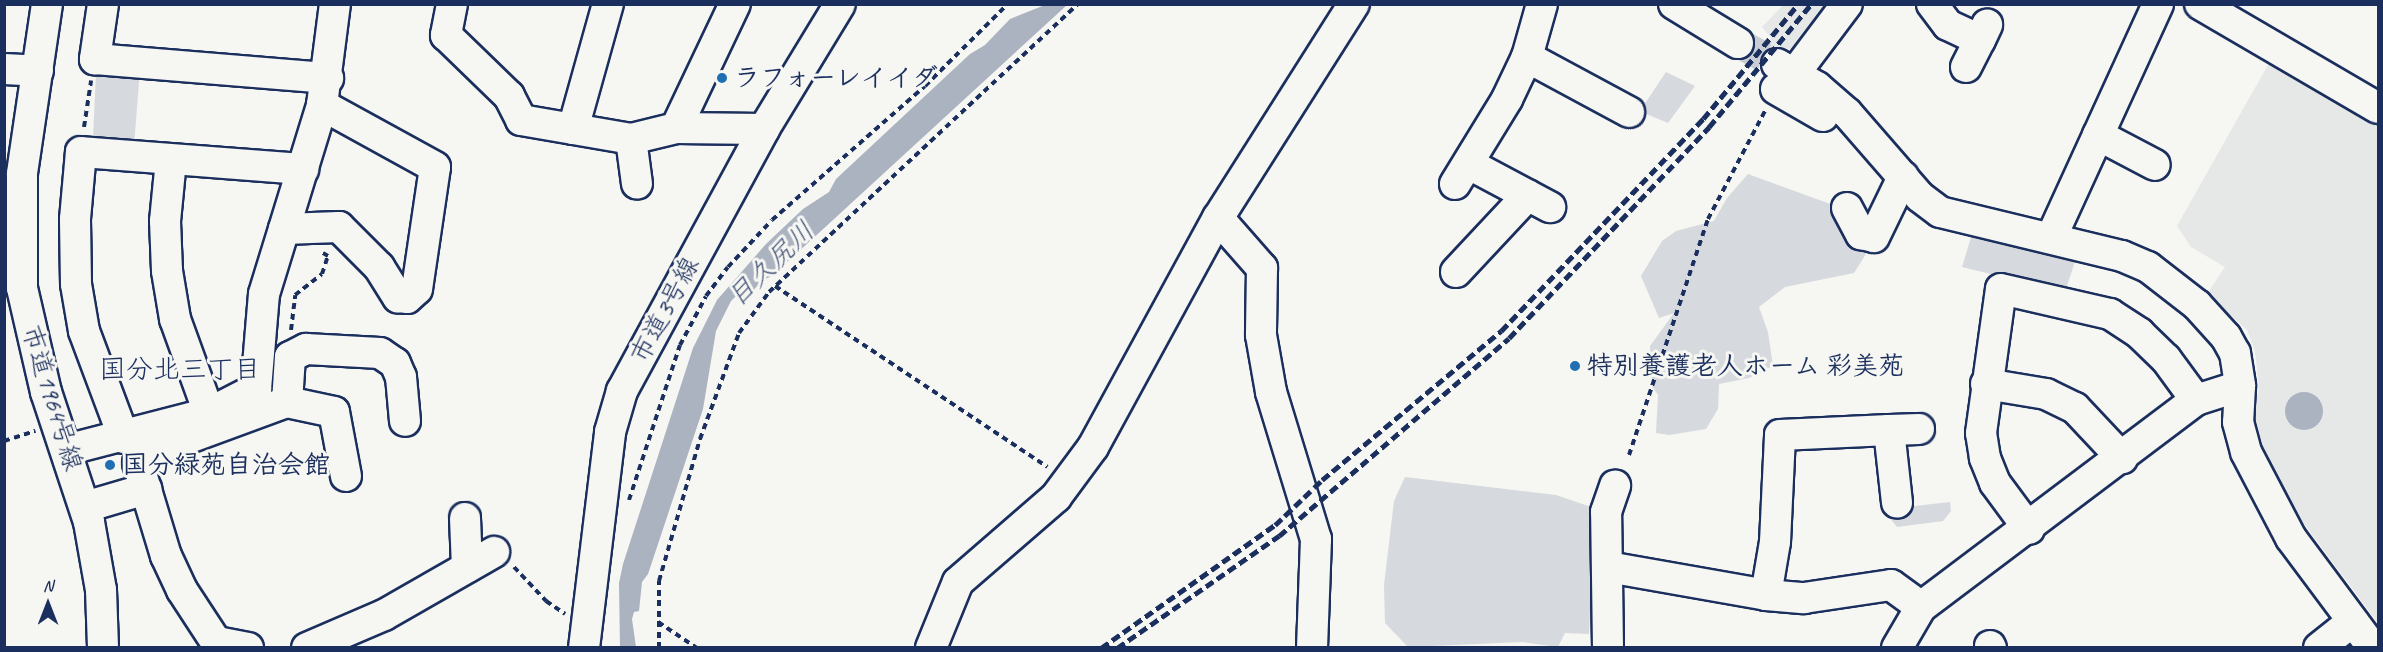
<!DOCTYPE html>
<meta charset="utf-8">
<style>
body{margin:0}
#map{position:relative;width:2383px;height:652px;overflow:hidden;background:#f6f6f2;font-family:Caveat,"Klee One",sans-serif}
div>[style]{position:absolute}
.built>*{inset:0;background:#e6e7e7}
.green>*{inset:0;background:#d6d9dd}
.water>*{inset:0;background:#abb2c0}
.round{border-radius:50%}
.minor-tunnel>*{height:30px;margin-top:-15px;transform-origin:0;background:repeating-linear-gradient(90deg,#caced4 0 30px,transparent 0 45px)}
.path>*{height:4px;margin-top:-2px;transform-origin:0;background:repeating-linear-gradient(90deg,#1b2f5e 0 6px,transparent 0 10.5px)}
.roads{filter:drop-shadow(2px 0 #1b2f5e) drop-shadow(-2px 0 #1b2f5e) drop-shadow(0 2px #1b2f5e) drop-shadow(0 -2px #1b2f5e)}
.minor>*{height:30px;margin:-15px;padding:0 15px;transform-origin:15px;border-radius:15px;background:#f6f6f2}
.rail>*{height:4.5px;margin-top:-2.25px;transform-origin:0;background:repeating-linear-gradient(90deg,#1b2f5e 0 9px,transparent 0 13.5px)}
.dots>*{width:16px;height:16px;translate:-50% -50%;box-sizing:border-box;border:3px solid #f6f6f2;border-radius:50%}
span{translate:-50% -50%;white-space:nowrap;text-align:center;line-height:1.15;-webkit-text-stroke:6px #f6f6f2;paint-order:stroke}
.poi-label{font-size:26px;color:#1b2f5e;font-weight:700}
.left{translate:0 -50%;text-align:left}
.street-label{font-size:26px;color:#1b2f5e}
.water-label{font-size:27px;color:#46567b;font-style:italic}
.neighbourhood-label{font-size:27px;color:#1b2f5e}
.frame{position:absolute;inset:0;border:6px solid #1b2f5e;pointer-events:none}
.north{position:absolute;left:18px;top:574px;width:60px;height:60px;-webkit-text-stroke:4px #f6f6f2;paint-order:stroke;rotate:0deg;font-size:16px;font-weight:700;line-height:24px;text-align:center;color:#1b2f5e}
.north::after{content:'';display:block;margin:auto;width:21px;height:27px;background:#1b2f5e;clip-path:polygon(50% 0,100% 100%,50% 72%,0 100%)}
</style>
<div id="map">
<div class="built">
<i style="clip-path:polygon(1783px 5px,1831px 5px,1792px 49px,1765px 47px,1771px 38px,1762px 27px)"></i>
<i style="clip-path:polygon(2273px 56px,2378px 119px,2378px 623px,2293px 509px,2267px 462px,2253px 418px,2259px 388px,2255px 351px,2247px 330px,2207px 294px,2225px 267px,2191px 247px,2177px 226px)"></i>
</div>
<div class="green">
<i style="clip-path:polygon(140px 70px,134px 145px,93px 138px,96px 73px)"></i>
<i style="clip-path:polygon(1666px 72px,1695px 86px,1668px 123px,1632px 108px,1646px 102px)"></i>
<i style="clip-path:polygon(1748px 174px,1836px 206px,1866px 254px,1854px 273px,1785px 287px,1759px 307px,1768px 332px,1773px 366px,1749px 378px,1719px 384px,1718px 409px,1706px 429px,1669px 435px,1656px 433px,1658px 395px,1652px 386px,1650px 346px,1674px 313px,1659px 318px,1641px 276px,1662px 241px,1676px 231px,1714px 221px,1727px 198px)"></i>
<i style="clip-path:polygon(1972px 234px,2077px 255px,2065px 292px,1962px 267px)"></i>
<i style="clip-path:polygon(1405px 477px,1556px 495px,1594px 508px,1589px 634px,1565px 633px,1558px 647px,1523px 642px,1408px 647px,1385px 623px,1384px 585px,1394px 501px)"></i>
<i style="clip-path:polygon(1950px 502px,1951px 511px,1943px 521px,1897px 527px,1889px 517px,1888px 509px)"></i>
</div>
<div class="water">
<i style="clip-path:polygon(1045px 5px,1067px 5px,772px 276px,761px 281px,750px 295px,736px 296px,731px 301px,716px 331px,703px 409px,648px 574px,642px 582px,639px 611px,634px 612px,632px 619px,636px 647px,620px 647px,619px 583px,623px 564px,693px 348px,717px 300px,766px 244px,803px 209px,829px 192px,836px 179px,970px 54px,985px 45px,1010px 19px)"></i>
<i class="round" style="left:2285px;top:392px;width:38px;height:38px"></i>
</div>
<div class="minor-tunnel">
<i style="left:1738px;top:43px;width:44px;rotate:28.3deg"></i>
</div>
<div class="path">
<i style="left:84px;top:127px;width:47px;rotate:-81.3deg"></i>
<i style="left:775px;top:286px;width:327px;rotate:33.6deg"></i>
<i style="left:291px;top:330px;width:35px;rotate:-83deg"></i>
<i style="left:295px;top:295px;width:34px;rotate:-38deg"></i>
<i style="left:322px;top:274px;width:19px;rotate:-72deg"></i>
<i style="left:328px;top:256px;width:6px;rotate:-149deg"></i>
<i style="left:4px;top:441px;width:33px;rotate:-18deg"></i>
<i style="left:1629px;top:455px;width:249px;rotate:-71.5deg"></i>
<i style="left:1708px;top:219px;width:122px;rotate:-62.2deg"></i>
<i style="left:629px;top:500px;width:163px;rotate:-71.8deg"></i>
<i style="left:680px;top:345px;width:55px;rotate:-62deg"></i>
<i style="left:706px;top:296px;width:36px;rotate:-53deg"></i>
<i style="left:728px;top:267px;width:64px;rotate:-46.9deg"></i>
<i style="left:772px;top:220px;width:203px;rotate:-41.2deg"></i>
<i style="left:925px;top:86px;width:117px;rotate:-44.7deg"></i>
<i style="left:514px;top:567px;width:47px;rotate:46.7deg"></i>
<i style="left:546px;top:601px;width:23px;rotate:34deg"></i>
<i style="left:658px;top:622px;width:47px;rotate:33.7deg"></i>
<i style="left:659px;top:648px;width:67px;rotate:-90deg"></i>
<i style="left:659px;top:581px;width:148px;rotate:-73.9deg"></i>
<i style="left:700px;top:439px;width:113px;rotate:-69.8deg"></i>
<i style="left:739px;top:333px;width:51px;rotate:-53.8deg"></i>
<i style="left:769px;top:292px;width:422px;rotate:-43deg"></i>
</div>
<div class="roads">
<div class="minor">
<i style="left:47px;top:4px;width:172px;rotate:98.4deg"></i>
<i style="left:22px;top:174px;width:114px;rotate:90deg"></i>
<i style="left:22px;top:288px;width:107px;rotate:77deg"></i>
<i style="left:46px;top:392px;width:137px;rotate:71.7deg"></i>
<i style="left:89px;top:522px;width:69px;rotate:80deg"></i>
<i style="left:101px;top:590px;width:58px;rotate:88deg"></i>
<i style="left:103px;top:4px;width:56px;rotate:98.3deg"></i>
<i style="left:95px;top:59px;width:234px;rotate:4.7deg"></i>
<i style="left:452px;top:4px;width:32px;rotate:101deg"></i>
<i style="left:446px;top:35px;width:88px;rotate:44.1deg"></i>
<i style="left:509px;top:96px;width:27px;rotate:63deg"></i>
<i style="left:521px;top:120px;width:112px;rotate:9.8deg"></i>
<i style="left:631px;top:139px;width:46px;rotate:-13.7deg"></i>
<i style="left:676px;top:128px;width:88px;rotate:0.7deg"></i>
<i style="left:1674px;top:4px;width:75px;rotate:31.4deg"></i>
<i style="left:1932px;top:4px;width:26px;rotate:53deg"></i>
<i style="left:1948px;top:25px;width:35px;rotate:25deg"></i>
<i style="left:1980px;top:40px;width:17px;rotate:-65deg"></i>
<i style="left:2200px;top:4px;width:206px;rotate:30.3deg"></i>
<i style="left:1527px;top:57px;width:116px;rotate:28.3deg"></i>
<i style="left:1777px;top:64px;width:46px;rotate:29.9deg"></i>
<i style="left:1817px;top:87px;width:40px;rotate:41deg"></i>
<i style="left:1847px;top:113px;width:111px;rotate:49deg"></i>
<i style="left:1920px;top:197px;width:25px;rotate:37deg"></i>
<i style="left:1940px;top:212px;width:187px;rotate:13.6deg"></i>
<i style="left:2122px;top:256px;width:28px;rotate:23deg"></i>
<i style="left:2148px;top:267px;width:62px;rotate:37.8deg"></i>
<i style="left:2197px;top:305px;width:43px;rotate:47.8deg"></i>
<i style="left:2226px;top:337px;width:18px;rotate:61deg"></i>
<i style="left:2235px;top:353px;width:33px;rotate:81deg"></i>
<i style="left:2240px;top:386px;width:36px;rotate:93deg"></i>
<i style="left:2238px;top:422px;width:31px;rotate:75deg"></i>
<i style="left:2246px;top:452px;width:97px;rotate:62.4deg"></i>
<i style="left:2291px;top:538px;width:137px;rotate:53.3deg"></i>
<i style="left:1966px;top:67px;width:30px;rotate:-63deg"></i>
<i style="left:4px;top:69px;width:34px;rotate:3deg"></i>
<i style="left:1795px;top:73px;width:86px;rotate:-53deg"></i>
<i style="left:1776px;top:89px;width:54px;rotate:29.9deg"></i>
<i style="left:676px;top:128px;width:137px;rotate:-64.6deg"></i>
<i style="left:573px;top:129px;width:130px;rotate:-74.4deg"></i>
<i style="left:2098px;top:135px;width:64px;rotate:27.8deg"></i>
<i style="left:631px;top:139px;width:45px;rotate:82.4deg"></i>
<i style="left:171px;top:160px;width:61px;rotate:95.6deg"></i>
<i style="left:165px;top:221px;width:50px;rotate:87.7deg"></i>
<i style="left:167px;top:271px;width:49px;rotate:80.5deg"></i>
<i style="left:175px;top:319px;width:100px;rotate:70.1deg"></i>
<i style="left:1469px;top:164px;width:92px;rotate:28deg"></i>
<i style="left:1455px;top:184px;width:100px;rotate:-58.5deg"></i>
<i style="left:1507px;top:99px;width:47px;rotate:-64.5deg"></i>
<i style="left:1527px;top:57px;width:55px;rotate:-74.2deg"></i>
<i style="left:1847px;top:208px;width:30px;rotate:62deg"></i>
<i style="left:1861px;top:234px;width:13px;rotate:13deg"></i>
<i style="left:1874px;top:237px;width:67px;rotate:-64.2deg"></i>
<i style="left:1218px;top:218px;width:67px;rotate:48.7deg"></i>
<i style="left:1262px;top:268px;width:67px;rotate:90.9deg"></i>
<i style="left:1261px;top:335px;width:58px;rotate:80deg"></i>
<i style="left:1271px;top:392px;width:154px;rotate:73deg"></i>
<i style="left:1316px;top:539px;width:109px;rotate:92.1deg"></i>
<i style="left:284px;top:229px;width:55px;rotate:-2.1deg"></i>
<i style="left:339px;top:227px;width:57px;rotate:45deg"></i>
<i style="left:379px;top:267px;width:36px;rotate:58deg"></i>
<i style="left:398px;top:297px;width:9px;rotate:6deg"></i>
<i style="left:407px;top:298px;width:13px;rotate:-42deg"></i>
<i style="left:417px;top:289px;width:123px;rotate:-81.6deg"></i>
<i style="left:435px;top:167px;width:129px;rotate:-151.2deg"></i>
<i style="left:2051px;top:238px;width:257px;rotate:-65.4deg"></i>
<i style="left:1456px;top:272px;width:105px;rotate:-46.9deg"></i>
<i style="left:1986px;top:384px;width:61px;rotate:9.5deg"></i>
<i style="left:2046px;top:394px;width:32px;rotate:26deg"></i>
<i style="left:2075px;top:408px;width:69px;rotate:46.8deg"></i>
<i style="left:287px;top:402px;width:45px;rotate:-86.2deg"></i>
<i style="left:290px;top:357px;width:18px;rotate:-27deg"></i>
<i style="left:306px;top:349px;width:74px;rotate:3.1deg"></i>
<i style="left:380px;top:353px;width:18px;rotate:34deg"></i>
<i style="left:395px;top:363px;width:15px;rotate:67deg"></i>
<i style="left:401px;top:377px;width:44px;rotate:84.8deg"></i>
<i style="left:1889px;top:430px;width:30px;rotate:-2deg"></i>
<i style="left:124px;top:438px;width:114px;rotate:-110.5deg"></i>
<i style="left:84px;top:331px;width:48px;rotate:-99.7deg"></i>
<i style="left:76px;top:284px;width:65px;rotate:-90.9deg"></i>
<i style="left:75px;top:219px;width:67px;rotate:-84.9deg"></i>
<i style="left:81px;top:152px;width:223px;rotate:4.4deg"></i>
<i style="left:66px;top:450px;width:148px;rotate:-14.5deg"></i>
<i style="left:209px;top:413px;width:53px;rotate:-27.1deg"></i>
<i style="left:256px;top:389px;width:95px;rotate:-85.2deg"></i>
<i style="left:264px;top:294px;width:198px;rotate:-72.9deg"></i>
<i style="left:322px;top:105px;width:102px;rotate:-82.7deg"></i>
<i style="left:85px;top:507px;width:64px;rotate:-16.4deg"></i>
<i style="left:465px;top:518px;width:49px;rotate:87.7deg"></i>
<i style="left:2029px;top:529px;width:57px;rotate:-126.5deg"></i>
<i style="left:1995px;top:483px;width:27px;rotate:-112deg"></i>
<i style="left:1985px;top:458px;width:25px;rotate:-99deg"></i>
<i style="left:1981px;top:433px;width:145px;rotate:-82.1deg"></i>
<i style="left:2001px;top:289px;width:112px;rotate:12.9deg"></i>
<i style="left:2110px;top:314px;width:35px;rotate:33deg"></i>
<i style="left:2139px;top:333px;width:37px;rotate:44deg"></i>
<i style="left:2166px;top:359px;width:51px;rotate:53.8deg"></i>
<i style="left:1608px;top:567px;width:160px;rotate:10deg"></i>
<i style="left:1766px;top:595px;width:38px;rotate:5deg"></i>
<i style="left:1804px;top:598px;width:88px;rotate:-8.5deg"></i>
<i style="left:1891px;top:585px;width:37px;rotate:36deg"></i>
<i style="left:1766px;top:595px;width:54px;rotate:-80.4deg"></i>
<i style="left:1775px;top:542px;width:107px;rotate:-87.3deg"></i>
<i style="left:1780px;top:435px;width:109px;rotate:-2.6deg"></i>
<i style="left:1889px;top:430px;width:73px;rotate:83.7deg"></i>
<i style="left:1990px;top:646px;width:2px;rotate:63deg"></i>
<i style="left:248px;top:648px;width:33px;rotate:-169deg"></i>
<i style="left:216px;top:642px;width:62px;rotate:-123.2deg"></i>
<i style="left:182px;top:590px;width:38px;rotate:-115deg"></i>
<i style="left:166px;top:556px;width:97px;rotate:-106.8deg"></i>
<i style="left:138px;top:463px;width:7px;rotate:-74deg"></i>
<i style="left:140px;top:456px;width:157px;rotate:-20.2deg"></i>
<i style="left:287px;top:402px;width:48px;rotate:12deg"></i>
<i style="left:334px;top:412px;width:65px;rotate:79.4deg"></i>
<i style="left:307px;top:648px;width:84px;rotate:-23.2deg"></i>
<i style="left:384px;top:615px;width:127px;rotate:-29.8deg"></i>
<i style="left:584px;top:648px;width:218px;rotate:-83.1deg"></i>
<i style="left:610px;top:432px;width:43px;rotate:-73.7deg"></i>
<i style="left:622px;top:391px;width:298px;rotate:-61.5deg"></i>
<i style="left:764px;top:129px;width:146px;rotate:-58.7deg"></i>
<i style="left:931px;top:648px;width:71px;rotate:-67.8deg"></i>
<i style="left:958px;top:582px;width:130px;rotate:-40.9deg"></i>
<i style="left:1056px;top:497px;width:62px;rotate:-53.5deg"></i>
<i style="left:1093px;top:447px;width:261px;rotate:-61.4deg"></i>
<i style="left:1218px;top:218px;width:254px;rotate:-57.6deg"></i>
<i style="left:1608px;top:648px;width:136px;rotate:-90.8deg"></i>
<i style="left:1606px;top:512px;width:28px;rotate:-71deg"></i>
<i style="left:1897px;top:648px;width:48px;rotate:-59.7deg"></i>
<i style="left:1921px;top:607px;width:344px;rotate:-37deg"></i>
<i style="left:2196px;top:400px;width:46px;rotate:-17.7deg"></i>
<i style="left:2319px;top:648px;width:43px;rotate:-38.5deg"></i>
</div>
</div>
<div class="rail">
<i style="left:1101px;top:648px;width:213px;rotate:-35.3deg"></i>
<i style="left:1275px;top:525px;width:65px;rotate:-43.8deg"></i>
<i style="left:1322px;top:480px;width:233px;rotate:-39.8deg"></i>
<i style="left:1501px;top:331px;width:293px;rotate:-46.4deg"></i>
<i style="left:1703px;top:119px;width:149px;rotate:-50.4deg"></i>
<i style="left:1117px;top:648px;width:197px;rotate:-34.7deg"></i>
<i style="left:1279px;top:536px;width:303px;rotate:-40.7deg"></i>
<i style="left:1509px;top:338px;width:291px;rotate:-46.5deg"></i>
<i style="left:1709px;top:127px;width:160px;rotate:-50.3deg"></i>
</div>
<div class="dots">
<i style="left:722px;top:78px;background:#1f6fb2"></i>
<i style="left:1575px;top:366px;background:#1f6fb2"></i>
<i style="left:110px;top:465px;background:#1f6fb2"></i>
</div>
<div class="poi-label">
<span class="left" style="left:734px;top:78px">ラフォーレイイダ</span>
<span class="left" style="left:1587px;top:366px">特別養護老人ホーム 彩美苑</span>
<span class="left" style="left:122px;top:465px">国分緑苑自治会館</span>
</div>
<div class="street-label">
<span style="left:665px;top:310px;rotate:-62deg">市道3号線</span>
<span style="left:52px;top:398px;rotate:73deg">市道1964号線</span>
</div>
<div class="water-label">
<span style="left:771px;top:264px;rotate:-44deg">目久尻川</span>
</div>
<div class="neighbourhood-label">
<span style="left:180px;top:370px">国分北三丁目</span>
</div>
<div class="frame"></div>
<div class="north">N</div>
</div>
